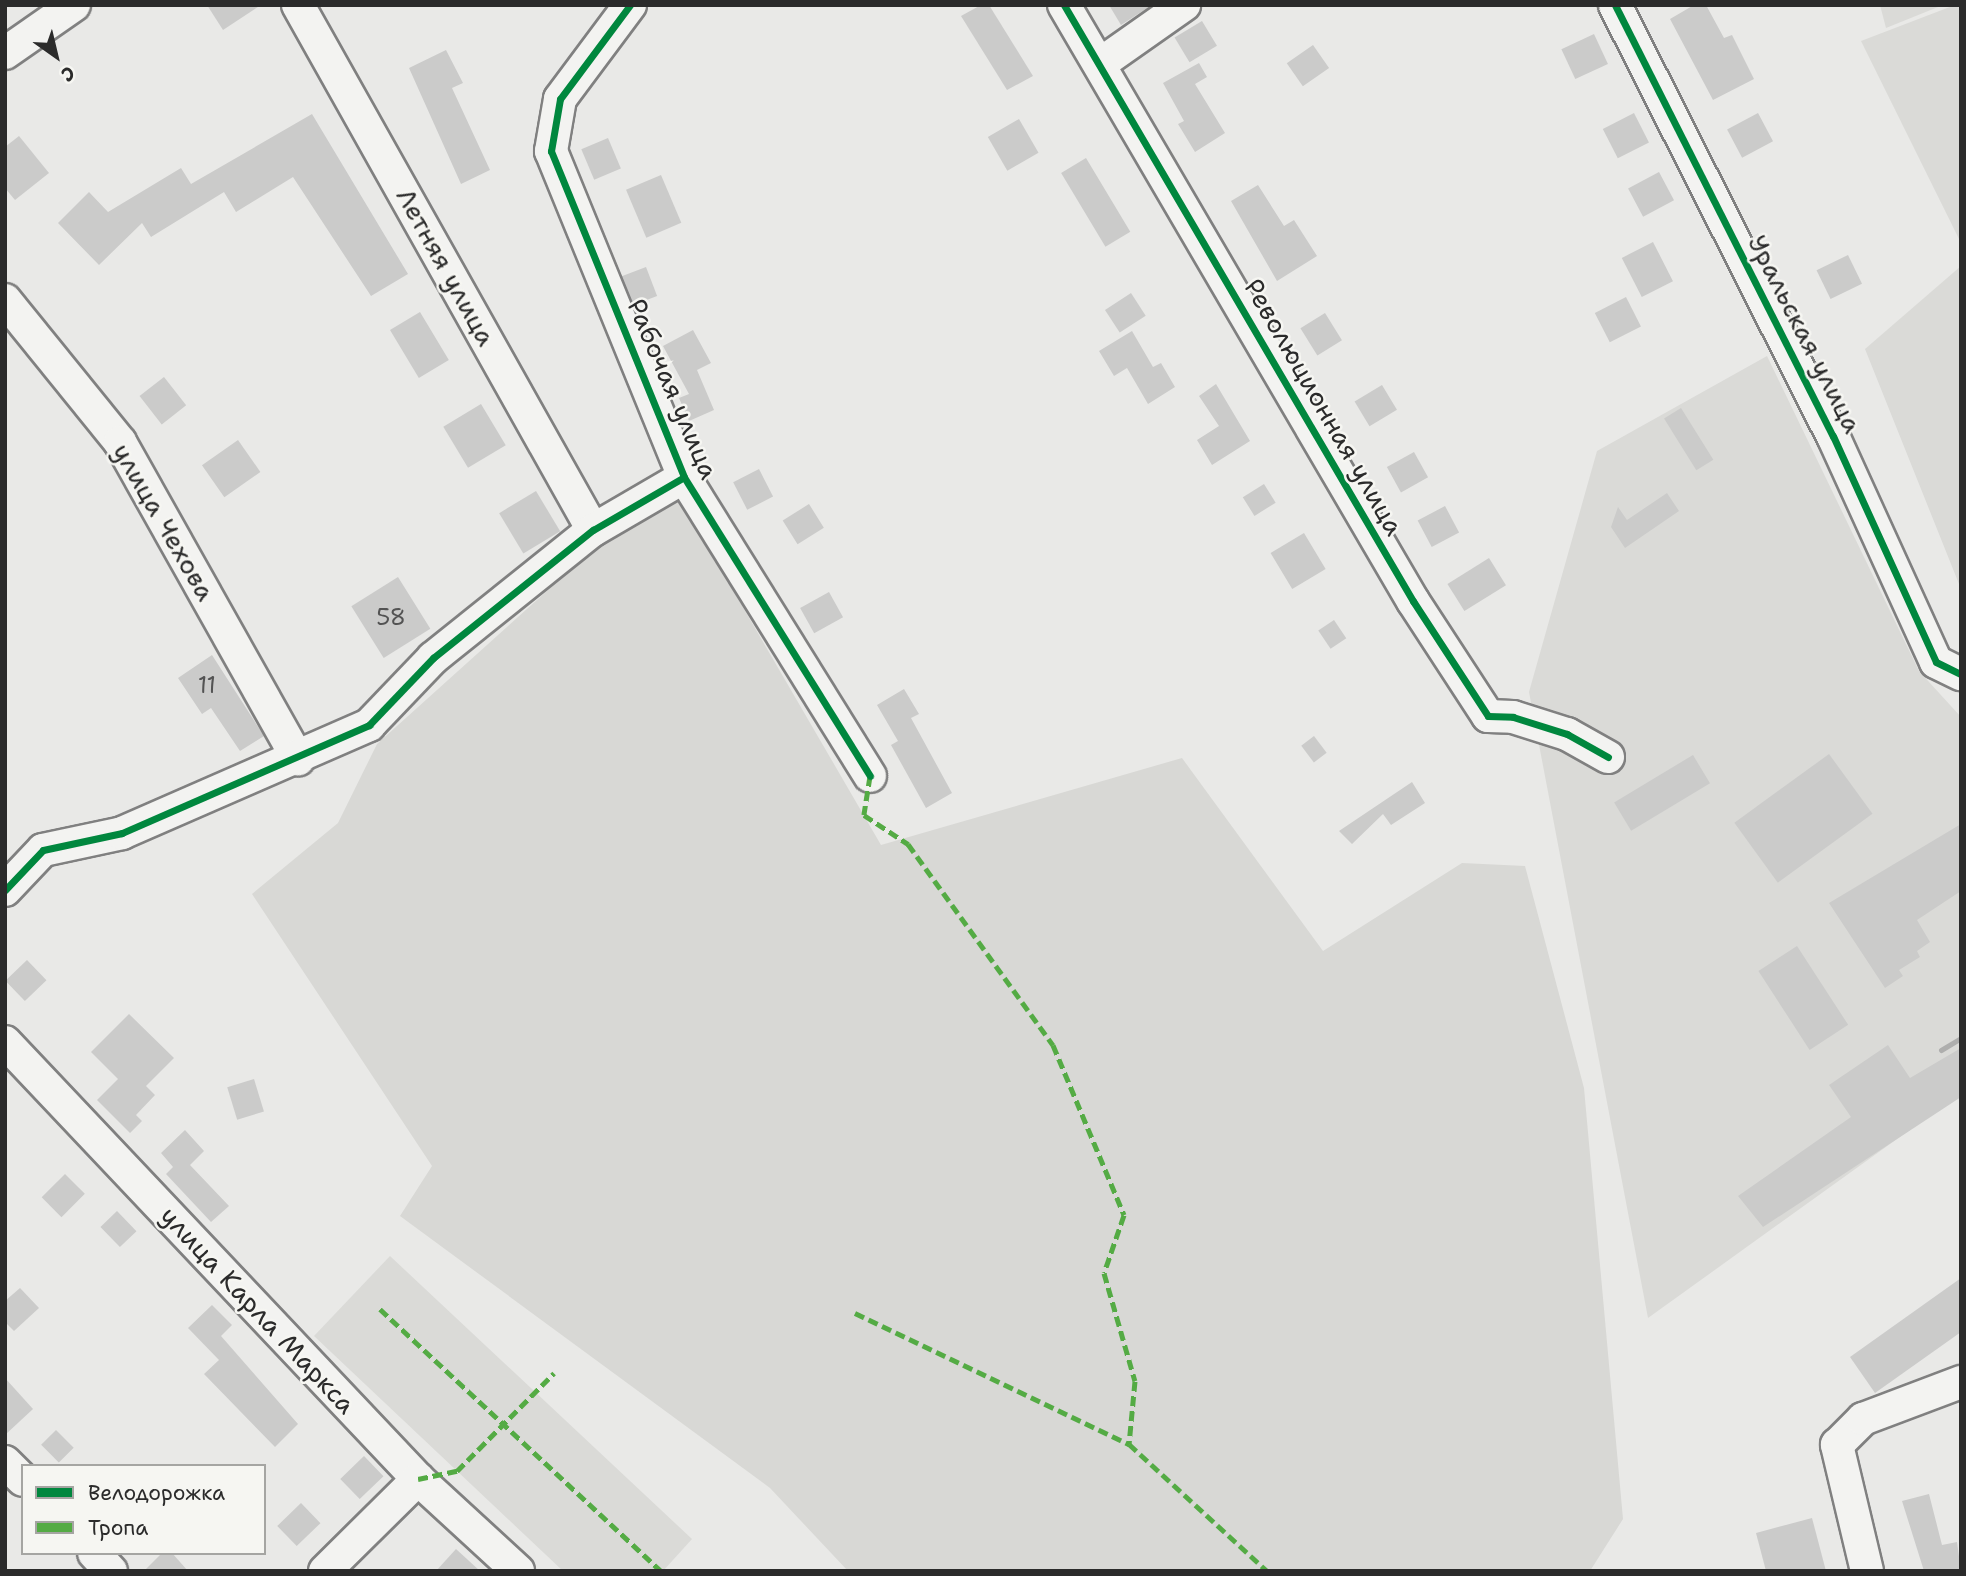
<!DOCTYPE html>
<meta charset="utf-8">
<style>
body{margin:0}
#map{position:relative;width:1966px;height:1576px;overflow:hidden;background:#e9e9e7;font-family:"Shantell Sans",sans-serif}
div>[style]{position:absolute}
.built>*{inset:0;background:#dadad7}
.green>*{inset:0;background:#d8d8d5}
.building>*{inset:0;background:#cbcbca;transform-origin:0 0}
.roads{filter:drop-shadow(2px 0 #808080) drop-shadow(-2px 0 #808080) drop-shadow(0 2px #808080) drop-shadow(0 -2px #808080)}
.minor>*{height:32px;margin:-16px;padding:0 16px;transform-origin:16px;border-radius:16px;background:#f3f3f1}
.rail>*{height:5px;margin:-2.5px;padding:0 2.5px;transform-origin:2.5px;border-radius:2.5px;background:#aeaead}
.quiet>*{height:5px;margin-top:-2.5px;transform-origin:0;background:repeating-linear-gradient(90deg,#54ab44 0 10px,transparent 0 15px)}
.cycleway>*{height:7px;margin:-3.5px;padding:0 3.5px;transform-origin:3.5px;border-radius:3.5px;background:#00873e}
span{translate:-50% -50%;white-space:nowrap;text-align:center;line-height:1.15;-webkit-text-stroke:5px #f6f6f2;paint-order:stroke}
.number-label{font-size:23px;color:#535353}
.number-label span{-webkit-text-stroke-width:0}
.street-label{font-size:26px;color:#2b2b2b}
.frame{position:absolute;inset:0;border:7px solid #2b2b2b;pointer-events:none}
.legend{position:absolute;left:21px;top:1464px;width:245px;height:91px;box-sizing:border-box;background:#f6f6f2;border:2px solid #a5a5a2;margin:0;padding:9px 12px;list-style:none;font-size:21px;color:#2b2b2b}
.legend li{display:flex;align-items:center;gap:14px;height:35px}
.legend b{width:35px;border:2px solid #a5a5a2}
.north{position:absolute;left:21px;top:21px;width:70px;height:70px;-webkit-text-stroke:5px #f6f6f2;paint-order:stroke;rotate:146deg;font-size:19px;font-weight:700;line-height:28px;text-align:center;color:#2b2b2b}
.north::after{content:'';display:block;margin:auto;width:24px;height:32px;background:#2b2b2b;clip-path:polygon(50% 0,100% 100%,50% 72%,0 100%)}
</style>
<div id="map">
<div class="built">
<i style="clip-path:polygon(1880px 5px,1943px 5px,1886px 28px)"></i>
<i style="clip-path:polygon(1955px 5px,1961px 5px,1961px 243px,1861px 41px)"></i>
<i style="clip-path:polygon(1961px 266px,1961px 589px,1865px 349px)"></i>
<i style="clip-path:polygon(1767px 356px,1919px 671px,1961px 717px,1961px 1093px,1648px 1318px,1529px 692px,1597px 451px)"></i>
<i style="clip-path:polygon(390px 1256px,692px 1539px,663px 1571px,563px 1571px,314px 1336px)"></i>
</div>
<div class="green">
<i style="clip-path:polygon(680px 499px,881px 845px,1182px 758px,1323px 951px,1462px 863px,1525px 866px,1584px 1088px,1623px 1519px,1590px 1571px,848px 1571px,770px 1488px,400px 1216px,432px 1166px,252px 894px,338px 823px,377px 744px,587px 555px)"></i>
</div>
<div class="building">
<i style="clip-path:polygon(207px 5px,261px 5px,223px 30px)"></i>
<i style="clip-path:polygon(981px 5px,989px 5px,1033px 76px,1007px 90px,961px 16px)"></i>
<i style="clip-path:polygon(1109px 5px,1152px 5px,1121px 25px)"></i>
<i style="clip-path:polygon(1694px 5px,1706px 5px,1724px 38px,1732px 35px,1754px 79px,1713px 100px,1670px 19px)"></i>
<i style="left:1202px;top:21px;width:29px;height:32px;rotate:59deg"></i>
<i style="left:1594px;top:34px;width:33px;height:36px;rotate:65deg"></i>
<i style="left:1313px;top:45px;width:28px;height:32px;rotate:55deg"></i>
<i style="clip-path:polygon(446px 50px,463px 83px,452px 88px,490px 170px,461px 184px,409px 68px)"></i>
<i style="clip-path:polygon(1199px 63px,1207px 77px,1195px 84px,1225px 133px,1195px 152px,1178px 124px,1184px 121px,1163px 83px)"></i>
<i style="left:1634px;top:113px;width:33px;height:35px;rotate:63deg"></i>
<i style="left:1758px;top:113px;width:32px;height:35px;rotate:62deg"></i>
<i style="clip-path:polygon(312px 114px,408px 274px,371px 296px,293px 177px,236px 212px,224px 192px,151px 237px,142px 223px,99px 265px,58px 223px,89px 192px,108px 212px,181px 168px,191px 184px)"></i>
<i style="left:1019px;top:119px;width:39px;height:36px;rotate:60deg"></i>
<i style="clip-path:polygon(19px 136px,49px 173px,15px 200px,5px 188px,5px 147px)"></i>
<i style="left:608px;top:138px;width:33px;height:29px;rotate:67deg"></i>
<i style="left:1086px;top:158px;width:86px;height:29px;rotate:59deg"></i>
<i style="left:1659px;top:172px;width:32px;height:35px;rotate:62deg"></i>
<i style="left:661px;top:175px;width:52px;height:38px;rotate:67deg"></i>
<i style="clip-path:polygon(1258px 185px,1284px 226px,1294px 220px,1317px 256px,1277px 281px,1231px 201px)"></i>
<i style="left:1653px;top:242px;width:44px;height:35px;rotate:63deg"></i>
<i style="left:1848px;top:255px;width:32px;height:35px;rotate:64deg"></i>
<i style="left:646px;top:267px;width:31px;height:26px;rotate:69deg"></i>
<i style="left:1131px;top:293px;width:27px;height:31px;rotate:57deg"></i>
<i style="left:1626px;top:297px;width:33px;height:35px;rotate:63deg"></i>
<i style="left:420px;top:312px;width:56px;height:35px;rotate:59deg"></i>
<i style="left:1325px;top:313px;width:32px;height:29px;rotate:58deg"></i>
<i style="clip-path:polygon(693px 330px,711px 363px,697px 370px,714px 410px,689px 421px,679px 398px,689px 394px,663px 346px)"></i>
<i style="clip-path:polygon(1132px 331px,1153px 367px,1161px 363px,1175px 387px,1148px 404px,1127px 368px,1114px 376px,1099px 351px)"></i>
<i style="left:164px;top:377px;width:36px;height:31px;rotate:52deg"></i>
<i style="clip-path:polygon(1216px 384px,1250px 441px,1212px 465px,1197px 440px,1219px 426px,1199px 396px)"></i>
<i style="left:1382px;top:385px;width:29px;height:32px;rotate:59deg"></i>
<i style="left:481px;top:404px;width:48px;height:44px;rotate:59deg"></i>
<i style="left:1681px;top:408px;width:61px;height:20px;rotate:58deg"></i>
<i style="left:238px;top:440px;width:39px;height:44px;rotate:55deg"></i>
<i style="left:1414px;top:452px;width:29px;height:31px;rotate:61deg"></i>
<i style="left:759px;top:469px;width:31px;height:29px;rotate:63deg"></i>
<i style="left:1264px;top:484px;width:22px;height:25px;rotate:58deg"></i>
<i style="left:536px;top:491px;width:47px;height:43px;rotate:59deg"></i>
<i style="clip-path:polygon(1667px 493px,1679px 511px,1625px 548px,1611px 527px,1618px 507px,1627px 520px)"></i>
<i style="left:809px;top:504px;width:28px;height:31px;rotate:58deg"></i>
<i style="left:1445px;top:506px;width:30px;height:31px;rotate:62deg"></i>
<i style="left:1304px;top:533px;width:42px;height:39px;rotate:59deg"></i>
<i style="left:1489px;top:558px;width:32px;height:49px;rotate:58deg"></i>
<i style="left:398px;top:577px;width:61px;height:55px;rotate:58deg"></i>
<i style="left:829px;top:592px;width:29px;height:33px;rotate:61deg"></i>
<i style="left:1334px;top:620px;width:22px;height:19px;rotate:56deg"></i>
<i style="clip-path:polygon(212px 655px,264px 736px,240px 751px,211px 708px,202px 714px,178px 678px)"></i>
<i style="clip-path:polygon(904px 689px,919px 714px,911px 718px,952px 793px,926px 808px,891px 745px,898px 741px,877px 705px)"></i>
<i style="left:1314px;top:736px;width:21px;height:16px;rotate:53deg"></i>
<i style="left:1829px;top:754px;width:74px;height:117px;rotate:54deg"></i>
<i style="left:1693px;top:755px;width:33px;height:92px;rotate:59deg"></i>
<i style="clip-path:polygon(1412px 782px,1425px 803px,1391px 825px,1383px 814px,1352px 844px,1339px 831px)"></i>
<i style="clip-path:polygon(1961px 824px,1961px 891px,1917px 920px,1930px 942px,1917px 951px,1920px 957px,1899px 970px,1903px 976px,1885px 988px,1829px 903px)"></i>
<i style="left:1797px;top:946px;width:94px;height:46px;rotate:57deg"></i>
<i style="left:27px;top:960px;width:28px;height:30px;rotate:46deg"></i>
<i style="clip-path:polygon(129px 1014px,174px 1058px,146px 1086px,155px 1095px,136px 1115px,142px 1121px,130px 1133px,97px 1100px,118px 1079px,91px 1052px)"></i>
<i style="clip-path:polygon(1888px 1045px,1910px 1078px,1961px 1048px,1961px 1097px,1763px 1227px,1738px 1196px,1851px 1117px,1829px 1085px)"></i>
<i style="left:254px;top:1079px;width:34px;height:28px;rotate:73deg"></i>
<i style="clip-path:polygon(185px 1130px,204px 1151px,190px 1165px,229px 1206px,211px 1222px,166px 1174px,173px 1167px,161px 1153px)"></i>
<i style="left:65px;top:1174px;width:28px;height:33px;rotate:45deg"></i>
<i style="left:117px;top:1211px;width:28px;height:23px;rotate:46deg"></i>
<i style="clip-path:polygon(1961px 1278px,1961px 1332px,1875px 1393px,1850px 1357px)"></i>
<i style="clip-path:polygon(20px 1288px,39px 1308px,14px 1331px,5px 1322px,5px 1301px)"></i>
<i style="clip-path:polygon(212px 1305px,232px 1325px,221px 1336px,298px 1424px,275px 1447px,204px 1374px,219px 1360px,188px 1328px)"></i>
<i style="clip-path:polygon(5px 1378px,33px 1409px,5px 1435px)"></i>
<i style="left:56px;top:1430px;width:25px;height:21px;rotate:45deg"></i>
<i style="left:364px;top:1456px;width:28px;height:33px;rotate:46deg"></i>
<i style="clip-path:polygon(1929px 1494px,1942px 1545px,1957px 1542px,1961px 1571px,1924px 1571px,1902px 1501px)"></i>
<i style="left:301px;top:1503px;width:28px;height:33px;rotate:46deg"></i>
<i style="clip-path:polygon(1812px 1518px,1826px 1571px,1766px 1571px,1756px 1533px)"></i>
<i style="clip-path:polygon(456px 1549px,480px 1571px,436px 1571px)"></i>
<i style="clip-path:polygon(162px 1553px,172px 1553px,188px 1571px,144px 1571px)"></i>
</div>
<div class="roads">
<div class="minor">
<i style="left:298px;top:5px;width:602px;rotate:60.67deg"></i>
<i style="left:630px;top:5px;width:117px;rotate:126.7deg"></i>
<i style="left:560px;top:99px;width:53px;rotate:99.8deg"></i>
<i style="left:551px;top:151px;width:352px;rotate:67.8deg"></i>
<i style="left:684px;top:477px;width:352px;rotate:58.1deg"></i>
<i style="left:1064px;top:5px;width:691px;rotate:59.65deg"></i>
<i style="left:1413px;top:601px;width:137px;rotate:56.9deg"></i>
<i style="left:1488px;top:716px;width:25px;rotate:2deg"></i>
<i style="left:1513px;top:717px;width:57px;rotate:17.5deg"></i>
<i style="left:1567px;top:734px;width:47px;rotate:29.3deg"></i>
<i style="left:1615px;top:5px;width:483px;rotate:63.2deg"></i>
<i style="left:1833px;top:436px;width:248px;rotate:65.5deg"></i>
<i style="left:1936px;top:662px;width:28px;rotate:26deg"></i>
<i style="left:5px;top:53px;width:84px;rotate:-34.8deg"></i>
<i style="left:1100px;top:64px;width:103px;rotate:-35.1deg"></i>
<i style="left:5px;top:300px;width:183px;rotate:51deg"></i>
<i style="left:120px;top:442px;width:364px;rotate:60.7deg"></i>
<i style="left:5px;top:890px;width:55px;rotate:-46.5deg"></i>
<i style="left:43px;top:850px;width:81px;rotate:-12.1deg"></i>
<i style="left:122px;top:833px;width:270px;rotate:-23.6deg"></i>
<i style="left:369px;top:725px;width:93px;rotate:-46.3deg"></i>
<i style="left:433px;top:658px;width:205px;rotate:-38.7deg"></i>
<i style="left:593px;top:530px;width:105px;rotate:-30.2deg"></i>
<i style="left:5px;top:1042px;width:601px;rotate:46.62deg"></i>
<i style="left:418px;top:1479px;width:136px;rotate:42.6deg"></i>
<i style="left:5px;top:1462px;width:25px;rotate:45deg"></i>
<i style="left:94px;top:1553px;width:25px;rotate:47deg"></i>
<i style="left:325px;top:1571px;width:131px;rotate:-44.7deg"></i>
<i style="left:1867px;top:1571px;width:130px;rotate:-103.4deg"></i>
<i style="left:1837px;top:1445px;width:37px;rotate:-45deg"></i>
<i style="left:1863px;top:1419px;width:105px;rotate:-20.7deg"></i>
</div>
</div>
<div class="rail">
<i style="left:1941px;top:1050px;width:23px;rotate:-31deg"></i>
</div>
<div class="quiet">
<i style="left:870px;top:776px;width:39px;rotate:99deg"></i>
<i style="left:864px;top:815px;width:53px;rotate:33.4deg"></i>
<i style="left:908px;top:844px;width:248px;rotate:54.2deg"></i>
<i style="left:1053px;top:1045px;width:184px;rotate:67.3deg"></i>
<i style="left:1124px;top:1215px;width:61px;rotate:109deg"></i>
<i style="left:1104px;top:1273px;width:112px;rotate:74deg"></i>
<i style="left:1135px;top:1381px;width:63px;rotate:95.4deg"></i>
<i style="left:1129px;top:1444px;width:188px;rotate:42.6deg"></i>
<i style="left:380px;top:1309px;width:384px;rotate:43deg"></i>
<i style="left:855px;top:1313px;width:304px;rotate:25.6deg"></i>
<i style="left:418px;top:1479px;width:40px;rotate:-12deg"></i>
<i style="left:457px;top:1471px;width:138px;rotate:-45.3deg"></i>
</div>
<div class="cycleway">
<i style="left:630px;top:5px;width:117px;rotate:126.7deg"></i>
<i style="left:560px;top:99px;width:53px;rotate:99.8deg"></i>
<i style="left:551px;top:151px;width:352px;rotate:67.8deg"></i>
<i style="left:684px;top:477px;width:352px;rotate:58.1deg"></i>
<i style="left:1064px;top:5px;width:691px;rotate:59.65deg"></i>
<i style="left:1413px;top:601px;width:137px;rotate:56.9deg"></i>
<i style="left:1488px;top:716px;width:25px;rotate:2deg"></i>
<i style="left:1513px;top:717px;width:57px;rotate:17.5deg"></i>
<i style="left:1567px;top:734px;width:47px;rotate:29.3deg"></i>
<i style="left:1615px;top:5px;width:483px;rotate:63.2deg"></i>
<i style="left:1833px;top:436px;width:248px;rotate:65.5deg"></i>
<i style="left:1936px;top:662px;width:28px;rotate:26deg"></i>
<i style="left:5px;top:890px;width:55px;rotate:-46.5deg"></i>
<i style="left:43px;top:850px;width:81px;rotate:-12.1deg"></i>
<i style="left:122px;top:833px;width:270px;rotate:-23.6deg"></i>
<i style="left:369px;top:725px;width:93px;rotate:-46.3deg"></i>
<i style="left:433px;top:658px;width:205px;rotate:-38.7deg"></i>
<i style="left:593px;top:530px;width:105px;rotate:-30.2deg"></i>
</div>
<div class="number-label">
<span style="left:391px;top:617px">58</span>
<span style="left:207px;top:685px">11</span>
</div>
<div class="street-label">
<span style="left:446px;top:267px;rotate:61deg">Летняя улица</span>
<span style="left:1805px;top:334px;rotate:63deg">Уральская улица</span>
<span style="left:673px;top:389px;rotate:67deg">Рабочая улица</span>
<span style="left:1324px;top:407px;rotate:60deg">Революционная улица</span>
<span style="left:164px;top:522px;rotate:60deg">улица Чехова</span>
<span style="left:258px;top:1310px;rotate:47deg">улица Карла Маркса</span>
</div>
<div class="frame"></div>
<ul class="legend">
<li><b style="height:9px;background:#00873e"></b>Велодорожка</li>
<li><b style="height:9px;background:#54ab44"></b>Тропа</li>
</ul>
<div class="north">С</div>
</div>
